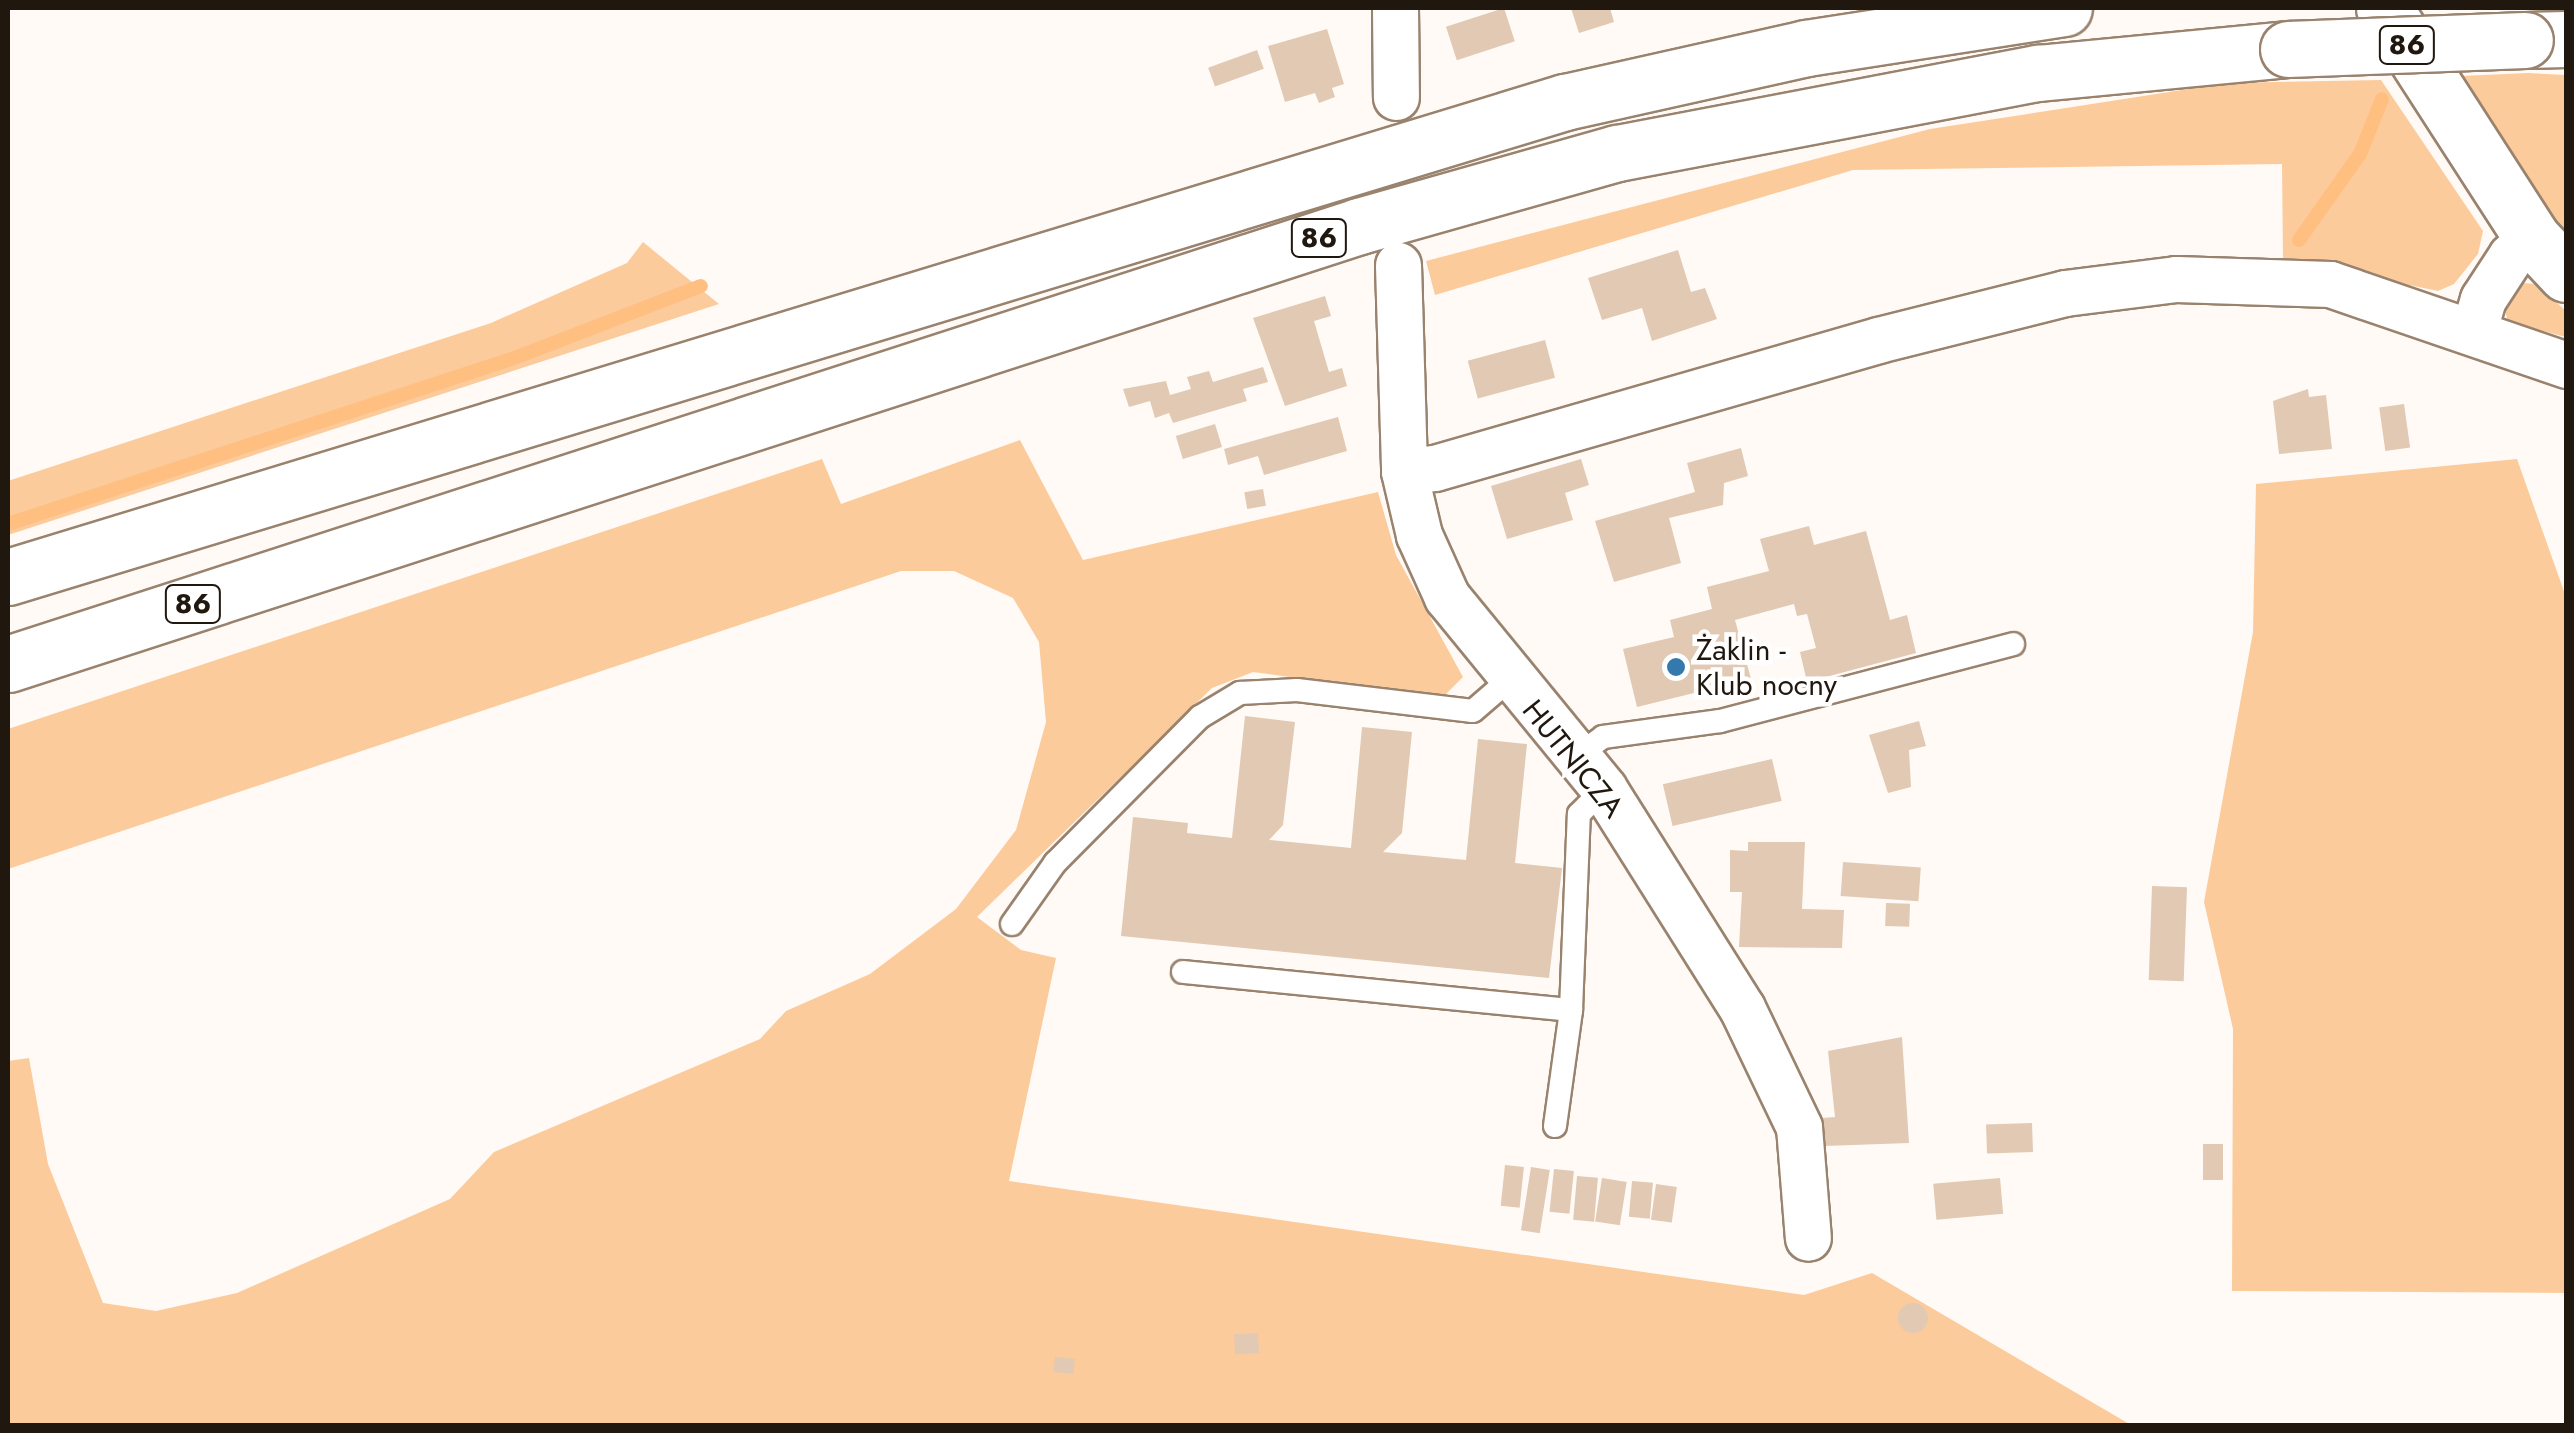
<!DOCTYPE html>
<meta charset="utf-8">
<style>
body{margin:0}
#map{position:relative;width:2574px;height:1433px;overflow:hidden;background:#fffaf5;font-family:Jost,sans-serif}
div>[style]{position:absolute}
.green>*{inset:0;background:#fccb9c}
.stream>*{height:14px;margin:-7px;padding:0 7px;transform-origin:7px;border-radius:7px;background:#febf81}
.building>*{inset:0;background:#e1c9b3;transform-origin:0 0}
.round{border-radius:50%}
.roads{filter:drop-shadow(2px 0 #99836e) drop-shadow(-2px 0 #99836e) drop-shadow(0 2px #99836e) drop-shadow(0 -2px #99836e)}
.service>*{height:22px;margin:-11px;padding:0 11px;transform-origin:11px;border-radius:11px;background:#fff}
.minor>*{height:45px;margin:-22.5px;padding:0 22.5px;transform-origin:22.5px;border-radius:22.5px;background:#fff}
.tertiary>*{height:55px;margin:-27.5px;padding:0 27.5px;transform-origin:27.5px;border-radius:27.5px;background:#fff}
.primary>*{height:55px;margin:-27.5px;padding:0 27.5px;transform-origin:27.5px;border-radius:27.5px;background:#fff}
.bridges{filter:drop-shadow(2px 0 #99836e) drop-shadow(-2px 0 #99836e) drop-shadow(0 2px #99836e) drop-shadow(0 -2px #99836e)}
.primary-bridge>*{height:55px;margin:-27.5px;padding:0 27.5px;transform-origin:27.5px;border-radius:27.5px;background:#fff}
.dots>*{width:28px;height:28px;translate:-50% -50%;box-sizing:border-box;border:5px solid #fff;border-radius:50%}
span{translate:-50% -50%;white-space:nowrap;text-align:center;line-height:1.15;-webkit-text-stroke:9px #fff;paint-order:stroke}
.shield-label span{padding:2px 8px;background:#fff;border:2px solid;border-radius:8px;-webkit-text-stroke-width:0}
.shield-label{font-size:28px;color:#20170f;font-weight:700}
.poi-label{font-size:30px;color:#20170f}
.left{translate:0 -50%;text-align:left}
.street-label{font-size:30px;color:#20170f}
.frame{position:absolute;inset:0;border:10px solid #20170f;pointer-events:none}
</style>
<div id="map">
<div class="green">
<i style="clip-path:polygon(2528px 73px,2566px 75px,2566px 243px,2499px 155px,2461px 76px)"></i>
<i style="clip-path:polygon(2381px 80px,2483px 231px,2478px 254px,2454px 284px,2438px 291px,2283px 259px,2282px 164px,1853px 170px,1435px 295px,1426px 261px,1930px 129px,2227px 83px)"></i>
<i style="clip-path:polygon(643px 242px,719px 304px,8px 535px,8px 481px,491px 323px,627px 263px)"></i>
<i style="clip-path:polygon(2523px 283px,2536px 284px,2566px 311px,2566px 337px,2508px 322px,2504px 307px)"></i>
<i style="clip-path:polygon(1020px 440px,1083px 560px,1378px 492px,1396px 555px,1463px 677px,1442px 698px,1253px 672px,1212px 688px,977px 917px,1021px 950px,1056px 958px,1009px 1181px,1804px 1295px,1872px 1273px,2131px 1425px,8px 1425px,8px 1061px,29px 1058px,48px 1164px,103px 1303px,156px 1311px,237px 1293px,450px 1199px,494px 1152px,760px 1039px,786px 1011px,870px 974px,956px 909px,1016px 830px,1046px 722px,1039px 642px,1013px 598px,954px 571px,901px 571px,8px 869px,8px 729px,822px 459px,841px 504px)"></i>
<i style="clip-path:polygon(2517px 459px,2566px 597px,2566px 1293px,2232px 1291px,2233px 1029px,2204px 902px,2253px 632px,2256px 484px)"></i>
</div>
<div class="stream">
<i style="left:2299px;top:240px;width:105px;rotate:-54.7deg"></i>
<i style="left:2360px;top:154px;width:59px;rotate:-68.2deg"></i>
<i style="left:8px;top:524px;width:536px;rotate:-18.16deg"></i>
<i style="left:517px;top:357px;width:197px;rotate:-21.1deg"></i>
</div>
<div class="building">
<i style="left:1504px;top:8px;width:35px;height:61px;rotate:72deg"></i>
<i style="clip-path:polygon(1571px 8px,1610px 8px,1614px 22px,1579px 33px)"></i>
<i style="clip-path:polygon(1327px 29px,1344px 84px,1332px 88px,1335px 97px,1319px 103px,1315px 93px,1285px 102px,1268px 46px)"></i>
<i style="left:1257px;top:50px;width:20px;height:52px;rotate:70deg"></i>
<i style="clip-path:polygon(1678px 250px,1691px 292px,1705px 288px,1717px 319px,1652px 341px,1642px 308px,1602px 320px,1588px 278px)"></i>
<i style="clip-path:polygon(1325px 296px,1331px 316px,1314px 321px,1329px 372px,1342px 368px,1347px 386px,1285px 406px,1253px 318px)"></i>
<i style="left:1545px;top:340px;width:39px;height:80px;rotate:75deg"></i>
<i style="clip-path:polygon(1263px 367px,1268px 382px,1243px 389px,1247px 401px,1173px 423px,1169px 413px,1155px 418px,1150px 401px,1129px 407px,1123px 389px,1166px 381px,1170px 395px,1191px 389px,1187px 377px,1209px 371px,1213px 382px)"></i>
<i style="clip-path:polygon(2308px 389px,2309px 397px,2326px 395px,2332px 449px,2279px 454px,2273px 401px)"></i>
<i style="left:2404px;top:404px;width:44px;height:25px;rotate:82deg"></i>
<i style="clip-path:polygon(1338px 417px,1347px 451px,1264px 475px,1258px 456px,1228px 465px,1224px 449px)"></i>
<i style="left:1215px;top:424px;width:24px;height:41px;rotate:73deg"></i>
<i style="clip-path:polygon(1741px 448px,1748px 476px,1724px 483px,1723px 505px,1669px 518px,1681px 563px,1614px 582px,1595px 521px,1695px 492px,1687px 463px)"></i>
<i style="clip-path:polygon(1581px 459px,1589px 485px,1565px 493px,1573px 520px,1507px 539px,1491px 486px)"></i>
<i style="left:1263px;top:489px;width:17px;height:19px;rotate:80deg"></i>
<i style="clip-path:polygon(1809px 526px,1814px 545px,1866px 531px,1890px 620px,1907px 615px,1916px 653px,1807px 682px,1800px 652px,1816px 648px,1807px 614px,1797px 616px,1794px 604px,1735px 620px,1751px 679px,1637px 707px,1623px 649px,1674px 637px,1670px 620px,1712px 609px,1707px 587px,1769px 571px,1760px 539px)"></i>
<i style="clip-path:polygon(1245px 716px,1295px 722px,1283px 825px,1269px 840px,1351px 848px,1362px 727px,1412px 732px,1402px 833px,1383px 852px,1466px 860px,1478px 739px,1527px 744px,1515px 863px,1562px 868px,1549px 978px,1121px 936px,1133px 817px,1188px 823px,1187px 833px,1232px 838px)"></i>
<i style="clip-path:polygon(1919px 721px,1926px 746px,1909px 750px,1911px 787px,1888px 793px,1869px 735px)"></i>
<i style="left:1772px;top:759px;width:43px;height:112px;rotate:77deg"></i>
<i style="clip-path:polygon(1748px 842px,1805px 842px,1802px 909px,1844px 910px,1842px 948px,1739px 947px,1742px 892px,1730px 892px,1730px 850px,1748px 851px)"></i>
<i style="left:1843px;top:862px;width:78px;height:34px;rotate:4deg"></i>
<i style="left:2152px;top:886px;width:35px;height:94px;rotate:2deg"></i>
<i style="left:1886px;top:903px;width:24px;height:23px;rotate:2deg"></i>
<i style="clip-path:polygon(1902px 1037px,1909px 1143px,1824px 1146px,1822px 1118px,1835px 1117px,1828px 1051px)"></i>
<i style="left:2032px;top:1123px;width:29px;height:46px;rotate:88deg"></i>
<i style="left:2203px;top:1144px;width:20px;height:36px"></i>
<i style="left:1505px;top:1165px;width:19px;height:41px;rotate:6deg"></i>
<i style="left:1531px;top:1167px;width:19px;height:64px;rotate:9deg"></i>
<i style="left:1554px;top:1169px;width:20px;height:43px;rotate:6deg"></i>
<i style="left:1577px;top:1176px;width:21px;height:44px;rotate:5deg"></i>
<i style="left:1602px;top:1178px;width:25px;height:44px;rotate:9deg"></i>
<i style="left:2000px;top:1178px;width:36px;height:67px;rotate:85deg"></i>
<i style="left:1632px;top:1181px;width:21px;height:36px;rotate:5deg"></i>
<i style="left:1656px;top:1184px;width:21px;height:36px;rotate:8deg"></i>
<i class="round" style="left:1898px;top:1303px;width:30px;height:30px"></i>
<i style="left:1258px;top:1333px;width:20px;height:24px;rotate:87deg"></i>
<i style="left:1055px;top:1357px;width:20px;height:15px;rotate:6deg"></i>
</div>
<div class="roads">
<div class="service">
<i style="left:1577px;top:756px;width:32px;rotate:-36deg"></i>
<i style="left:1603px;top:737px;width:118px;rotate:-7.8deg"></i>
<i style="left:1720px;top:721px;width:303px;rotate:-14.7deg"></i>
<i style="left:1012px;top:924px;width:75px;rotate:-54.8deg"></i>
<i style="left:1055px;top:863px;width:206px;rotate:-45.2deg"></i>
<i style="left:1200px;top:717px;width:47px;rotate:-31deg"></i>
<i style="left:1240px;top:693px;width:57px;rotate:-3deg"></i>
<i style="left:1297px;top:690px;width:177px;rotate:6.8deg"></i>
<i style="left:1473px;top:711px;width:48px;rotate:-40.7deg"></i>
<i style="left:1183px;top:972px;width:390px;rotate:5.6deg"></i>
<i style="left:1571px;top:1010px;width:196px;rotate:-87.7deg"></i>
<i style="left:1579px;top:814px;width:35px;rotate:-45deg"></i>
<i style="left:1555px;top:1126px;width:117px;rotate:-82.1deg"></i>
</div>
<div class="minor">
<i style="left:1395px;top:8px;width:89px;rotate:89.4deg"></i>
<i style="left:1398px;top:265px;width:206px;rotate:88.3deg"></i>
<i style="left:1404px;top:471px;width:66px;rotate:76.8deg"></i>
<i style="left:1419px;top:535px;width:68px;rotate:65.7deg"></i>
<i style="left:1447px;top:597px;width:248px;rotate:50.7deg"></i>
<i style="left:1604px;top:789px;width:259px;rotate:57.8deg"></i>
<i style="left:1742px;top:1008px;width:132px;rotate:64.4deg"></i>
<i style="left:1799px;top:1127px;width:111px;rotate:85.4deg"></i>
<i style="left:2474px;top:330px;width:32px;rotate:-74deg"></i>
<i style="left:2483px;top:299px;width:51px;rotate:-56.9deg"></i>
<i style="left:2511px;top:256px;width:28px;rotate:-38deg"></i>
<i style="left:1404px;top:471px;width:31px;rotate:-6deg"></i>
<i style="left:1435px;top:468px;width:461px;rotate:-16.1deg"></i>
<i style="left:1878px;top:340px;width:193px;rotate:-14.1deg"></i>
<i style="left:2065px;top:293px;width:112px;rotate:-7.2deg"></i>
<i style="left:2176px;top:279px;width:154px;rotate:1.9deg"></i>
<i style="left:2330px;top:284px;width:250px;rotate:18.9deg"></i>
</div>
<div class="tertiary">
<i style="left:2384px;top:8px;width:275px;rotate:57.2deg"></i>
<i style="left:2533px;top:239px;width:48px;rotate:46.7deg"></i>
</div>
<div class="primary">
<i style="left:2525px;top:40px;width:41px;rotate:-1.4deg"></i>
<i style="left:8px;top:577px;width:1628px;rotate:-16.97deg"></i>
<i style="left:1565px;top:102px;width:247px;rotate:-12.6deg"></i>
<i style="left:1806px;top:48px;width:261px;rotate:-8.8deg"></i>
<i style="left:8px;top:664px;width:1420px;rotate:-17.96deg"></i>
<i style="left:1359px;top:226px;width:268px;rotate:-15.8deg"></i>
<i style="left:1617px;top:153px;width:429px;rotate:-10.8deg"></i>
<i style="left:2038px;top:73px;width:251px;rotate:-5.5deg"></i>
</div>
</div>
<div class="bridges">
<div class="primary-bridge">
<i style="left:2288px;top:49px;width:237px;rotate:-2.2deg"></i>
</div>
</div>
<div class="dots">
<i style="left:1676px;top:667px;background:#3479ae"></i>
</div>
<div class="shield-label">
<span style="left:2407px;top:45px">86</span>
<span style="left:1319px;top:238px">86</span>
<span style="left:193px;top:604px">86</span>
</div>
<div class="poi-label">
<span class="left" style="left:1696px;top:667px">Żaklin -<br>Klub nocny</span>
</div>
<div class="street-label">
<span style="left:1573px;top:759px;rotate:51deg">HUTNICZA</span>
</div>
<div class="frame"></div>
</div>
